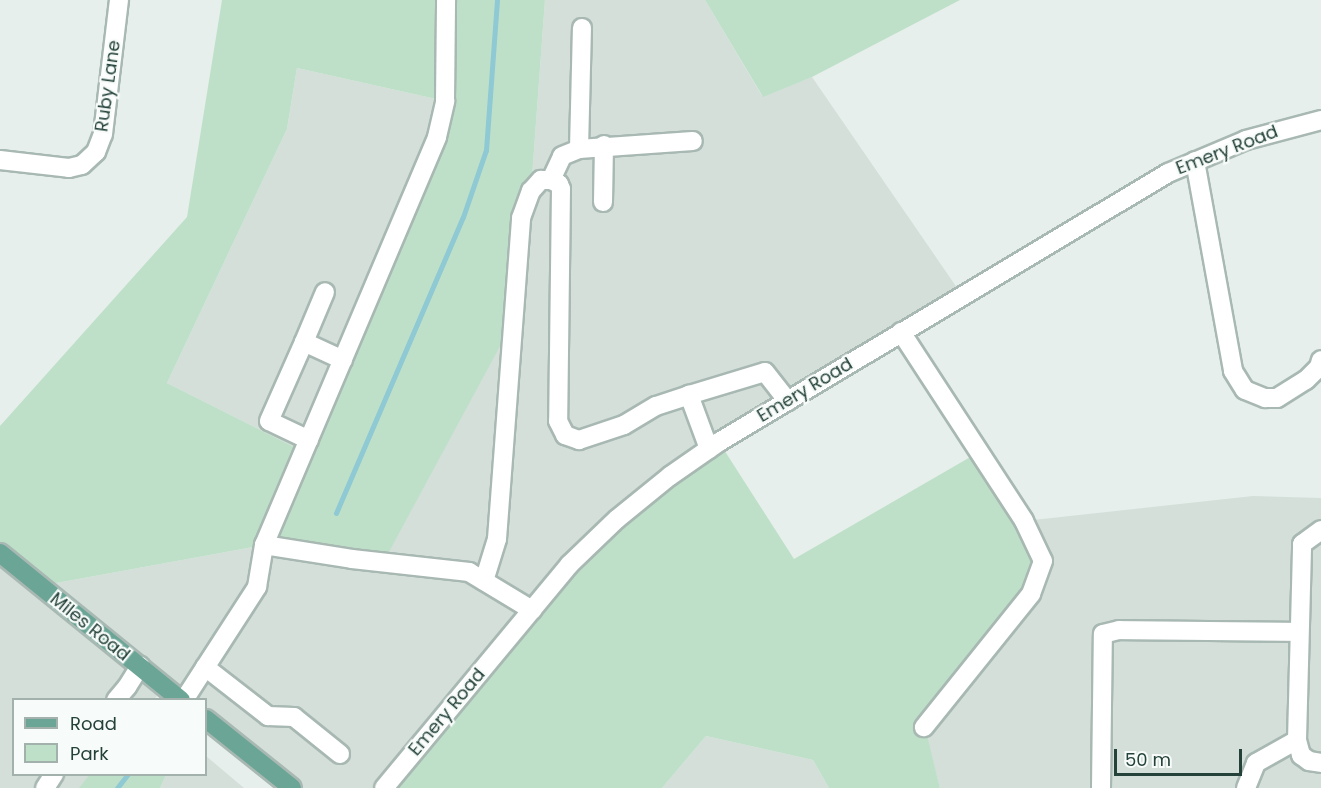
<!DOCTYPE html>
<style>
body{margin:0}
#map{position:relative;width:1321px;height:788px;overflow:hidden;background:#e6efeb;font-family:Poppins,sans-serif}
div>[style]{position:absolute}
.built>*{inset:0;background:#d4dfda}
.green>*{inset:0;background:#bfe0c8}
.stream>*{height:5px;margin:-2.5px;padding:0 2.5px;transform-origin:2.5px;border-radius:2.5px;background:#8ec9d4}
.roads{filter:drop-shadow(2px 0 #a8b8b2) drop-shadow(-2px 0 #a8b8b2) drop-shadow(0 2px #a8b8b2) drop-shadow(0 -2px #a8b8b2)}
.minor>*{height:18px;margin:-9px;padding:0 9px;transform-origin:9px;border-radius:9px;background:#fff}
.major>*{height:18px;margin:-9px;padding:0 9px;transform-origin:9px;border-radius:9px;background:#6aa596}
span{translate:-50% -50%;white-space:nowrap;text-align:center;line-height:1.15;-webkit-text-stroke:4.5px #f7fbf9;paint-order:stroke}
.street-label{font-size:18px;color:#24423a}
.legend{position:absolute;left:12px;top:698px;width:195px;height:78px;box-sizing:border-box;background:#f7fbf9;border:2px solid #a3b1ad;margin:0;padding:8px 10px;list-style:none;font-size:18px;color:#24423a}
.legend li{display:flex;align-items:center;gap:12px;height:30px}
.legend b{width:30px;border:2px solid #a3b1ad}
.scale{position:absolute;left:1114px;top:749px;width:128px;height:27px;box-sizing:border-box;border:3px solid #24423a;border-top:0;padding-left:8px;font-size:18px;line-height:21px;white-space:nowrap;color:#24423a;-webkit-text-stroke:4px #f7fbf9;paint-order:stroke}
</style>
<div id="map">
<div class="built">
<i style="clip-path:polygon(545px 0,705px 0,762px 96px,812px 77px,962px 295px,719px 442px,384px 788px,292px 788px,206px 719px,206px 700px,181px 699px,40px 586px,264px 545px,531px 191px)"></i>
<i style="clip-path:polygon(297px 68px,445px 101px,304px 452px,167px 383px,287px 129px)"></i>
<i style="clip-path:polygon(1253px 496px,1321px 498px,1321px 788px,940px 788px,924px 727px,1024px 521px)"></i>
<i style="clip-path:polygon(0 567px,157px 696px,154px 700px,14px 700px,14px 774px,93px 775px,82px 788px,0 788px)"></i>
<i style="clip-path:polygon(706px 736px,813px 760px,829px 788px,662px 788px)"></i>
<i style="clip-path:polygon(206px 756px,244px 788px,160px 788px,166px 775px,206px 774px)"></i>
</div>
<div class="green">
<i style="clip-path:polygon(evenodd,222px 0,545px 0,531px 191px,511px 326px,383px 563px,264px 545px,40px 586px,0 553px,0 426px,187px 217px,222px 0,297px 68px,445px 101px,304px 452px,167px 383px,287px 129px,297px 68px)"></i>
<i style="clip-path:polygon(705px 0,960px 0,812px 77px,763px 97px)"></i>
<i style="clip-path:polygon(719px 442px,794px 559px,979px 452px,1043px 561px,1031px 594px,925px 727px,940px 788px,829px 788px,813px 760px,706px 736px,662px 788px,384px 788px,546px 592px)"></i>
<i style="clip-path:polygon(90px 774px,166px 774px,166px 775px,160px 788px,79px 788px)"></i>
</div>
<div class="stream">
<i style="left:336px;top:513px;width:322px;rotate:-66.8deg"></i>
<i style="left:463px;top:217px;width:71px;rotate:-71.1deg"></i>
<i style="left:486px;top:150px;width:150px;rotate:-85.8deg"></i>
<i style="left:117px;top:788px;width:18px;rotate:-52deg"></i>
</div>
<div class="roads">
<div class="minor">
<i style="left:579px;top:149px;width:121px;rotate:-88.6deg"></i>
<i style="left:0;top:160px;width:69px;rotate:6.6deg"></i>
<i style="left:69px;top:168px;width:13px;rotate:-13deg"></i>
<i style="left:82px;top:165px;width:19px;rotate:-43deg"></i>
<i style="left:96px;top:152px;width:19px;rotate:-69deg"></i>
<i style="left:103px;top:134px;width:135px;rotate:-83.2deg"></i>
<i style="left:1195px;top:161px;width:213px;rotate:79.7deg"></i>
<i style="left:1233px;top:371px;width:22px;rotate:58deg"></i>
<i style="left:1245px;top:390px;width:22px;rotate:22deg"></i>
<i style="left:1265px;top:398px;width:12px"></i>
<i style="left:1277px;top:398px;width:34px;rotate:-32deg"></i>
<i style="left:1306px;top:380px;width:18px;rotate:-45deg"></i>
<i style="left:1319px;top:367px;width:7px;rotate:-74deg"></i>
<i style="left:551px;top:180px;width:26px;rotate:-65deg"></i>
<i style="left:562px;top:156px;width:18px;rotate:-22deg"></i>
<i style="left:579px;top:149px;width:114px;rotate:-4deg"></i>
<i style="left:603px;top:202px;width:57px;rotate:-89deg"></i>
<i style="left:901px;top:332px;width:225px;rotate:56.9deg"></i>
<i style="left:1024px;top:521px;width:44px;rotate:64.6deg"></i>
<i style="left:1043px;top:561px;width:35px;rotate:110deg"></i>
<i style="left:1031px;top:594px;width:171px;rotate:128.8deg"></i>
<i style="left:304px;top:342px;width:54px;rotate:-67.2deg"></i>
<i style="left:309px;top:440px;width:44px;rotate:-154.6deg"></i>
<i style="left:269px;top:421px;width:86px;rotate:-66.1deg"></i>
<i style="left:304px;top:342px;width:43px;rotate:24.8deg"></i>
<i style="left:709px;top:449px;width:58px;rotate:-110.3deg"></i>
<i style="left:689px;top:395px;width:79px;rotate:-16.8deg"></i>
<i style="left:765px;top:372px;width:37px;rotate:52deg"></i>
<i style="left:264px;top:545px;width:89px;rotate:9deg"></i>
<i style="left:352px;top:559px;width:118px;rotate:6.3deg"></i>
<i style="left:469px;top:572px;width:74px;rotate:31.1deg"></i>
<i style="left:484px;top:581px;width:44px;rotate:-72.8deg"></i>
<i style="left:497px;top:539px;width:322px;rotate:-85.7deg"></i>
<i style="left:521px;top:218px;width:29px;rotate:-70deg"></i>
<i style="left:531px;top:191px;width:15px;rotate:-48deg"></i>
<i style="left:541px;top:180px;width:10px"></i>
<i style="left:551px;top:180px;width:9px;rotate:27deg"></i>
<i style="left:559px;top:184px;width:5px;rotate:68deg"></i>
<i style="left:561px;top:189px;width:232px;rotate:90.7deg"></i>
<i style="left:558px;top:421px;width:16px;rotate:63deg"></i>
<i style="left:565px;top:435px;width:15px;rotate:20deg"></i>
<i style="left:579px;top:440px;width:47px;rotate:-18.4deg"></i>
<i style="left:624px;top:425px;width:37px;rotate:-31deg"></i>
<i style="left:656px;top:406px;width:35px;rotate:-18deg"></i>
<i style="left:205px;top:667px;width:80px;rotate:37.9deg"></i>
<i style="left:268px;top:716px;width:26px;rotate:2deg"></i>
<i style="left:294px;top:717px;width:59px;rotate:38.8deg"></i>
<i style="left:116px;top:700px;width:17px;rotate:-50deg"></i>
<i style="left:127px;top:687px;width:25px;rotate:-58deg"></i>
<i style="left:184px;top:700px;width:135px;rotate:-57.1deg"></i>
<i style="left:257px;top:587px;width:43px;rotate:-80.5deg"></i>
<i style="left:264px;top:545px;width:443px;rotate:-67deg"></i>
<i style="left:437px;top:137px;width:37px;rotate:-77deg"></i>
<i style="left:445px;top:101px;width:101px;rotate:-89.4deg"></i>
<i style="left:1297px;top:740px;width:16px;rotate:75deg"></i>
<i style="left:1301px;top:755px;width:10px;rotate:37deg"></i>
<i style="left:1309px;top:761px;width:12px;rotate:9deg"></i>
<i style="left:45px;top:788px;width:17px;rotate:-57deg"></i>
<i style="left:384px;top:788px;width:290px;rotate:-50.3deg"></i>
<i style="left:569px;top:565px;width:66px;rotate:-43.8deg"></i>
<i style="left:617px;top:519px;width:68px;rotate:-39.1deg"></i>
<i style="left:670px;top:476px;width:60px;rotate:-34.8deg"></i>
<i style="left:719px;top:442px;width:523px;rotate:-30.93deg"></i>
<i style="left:1168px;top:173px;width:85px;rotate:-22.9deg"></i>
<i style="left:1246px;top:140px;width:78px;rotate:-14.9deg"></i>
<i style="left:1101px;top:788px;width:154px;rotate:-89.3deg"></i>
<i style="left:1103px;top:634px;width:16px;rotate:-14deg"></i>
<i style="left:1119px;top:630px;width:179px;rotate:0.6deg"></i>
<i style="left:1246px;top:788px;width:27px;rotate:-68deg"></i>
<i style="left:1256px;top:763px;width:47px;rotate:-29.3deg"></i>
<i style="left:1297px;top:740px;width:196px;rotate:-88.5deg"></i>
<i style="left:1302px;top:544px;width:24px;rotate:-36deg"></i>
</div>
<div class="major">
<i style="left:0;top:553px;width:233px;rotate:39.1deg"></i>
<i style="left:206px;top:719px;width:110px;rotate:38.7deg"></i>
</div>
</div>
<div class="street-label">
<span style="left:108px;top:86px;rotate:-82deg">Ruby Lane</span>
<span style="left:1227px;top:150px;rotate:-21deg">Emery Road</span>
<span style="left:805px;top:390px;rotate:-31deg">Emery Road</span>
<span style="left:90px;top:627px;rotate:39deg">Miles Road</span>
<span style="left:447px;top:712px;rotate:-50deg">Emery Road</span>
</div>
<ul class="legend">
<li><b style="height:8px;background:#6aa596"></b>Road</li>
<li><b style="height:16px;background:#bfe0c8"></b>Park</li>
</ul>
<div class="scale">50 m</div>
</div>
